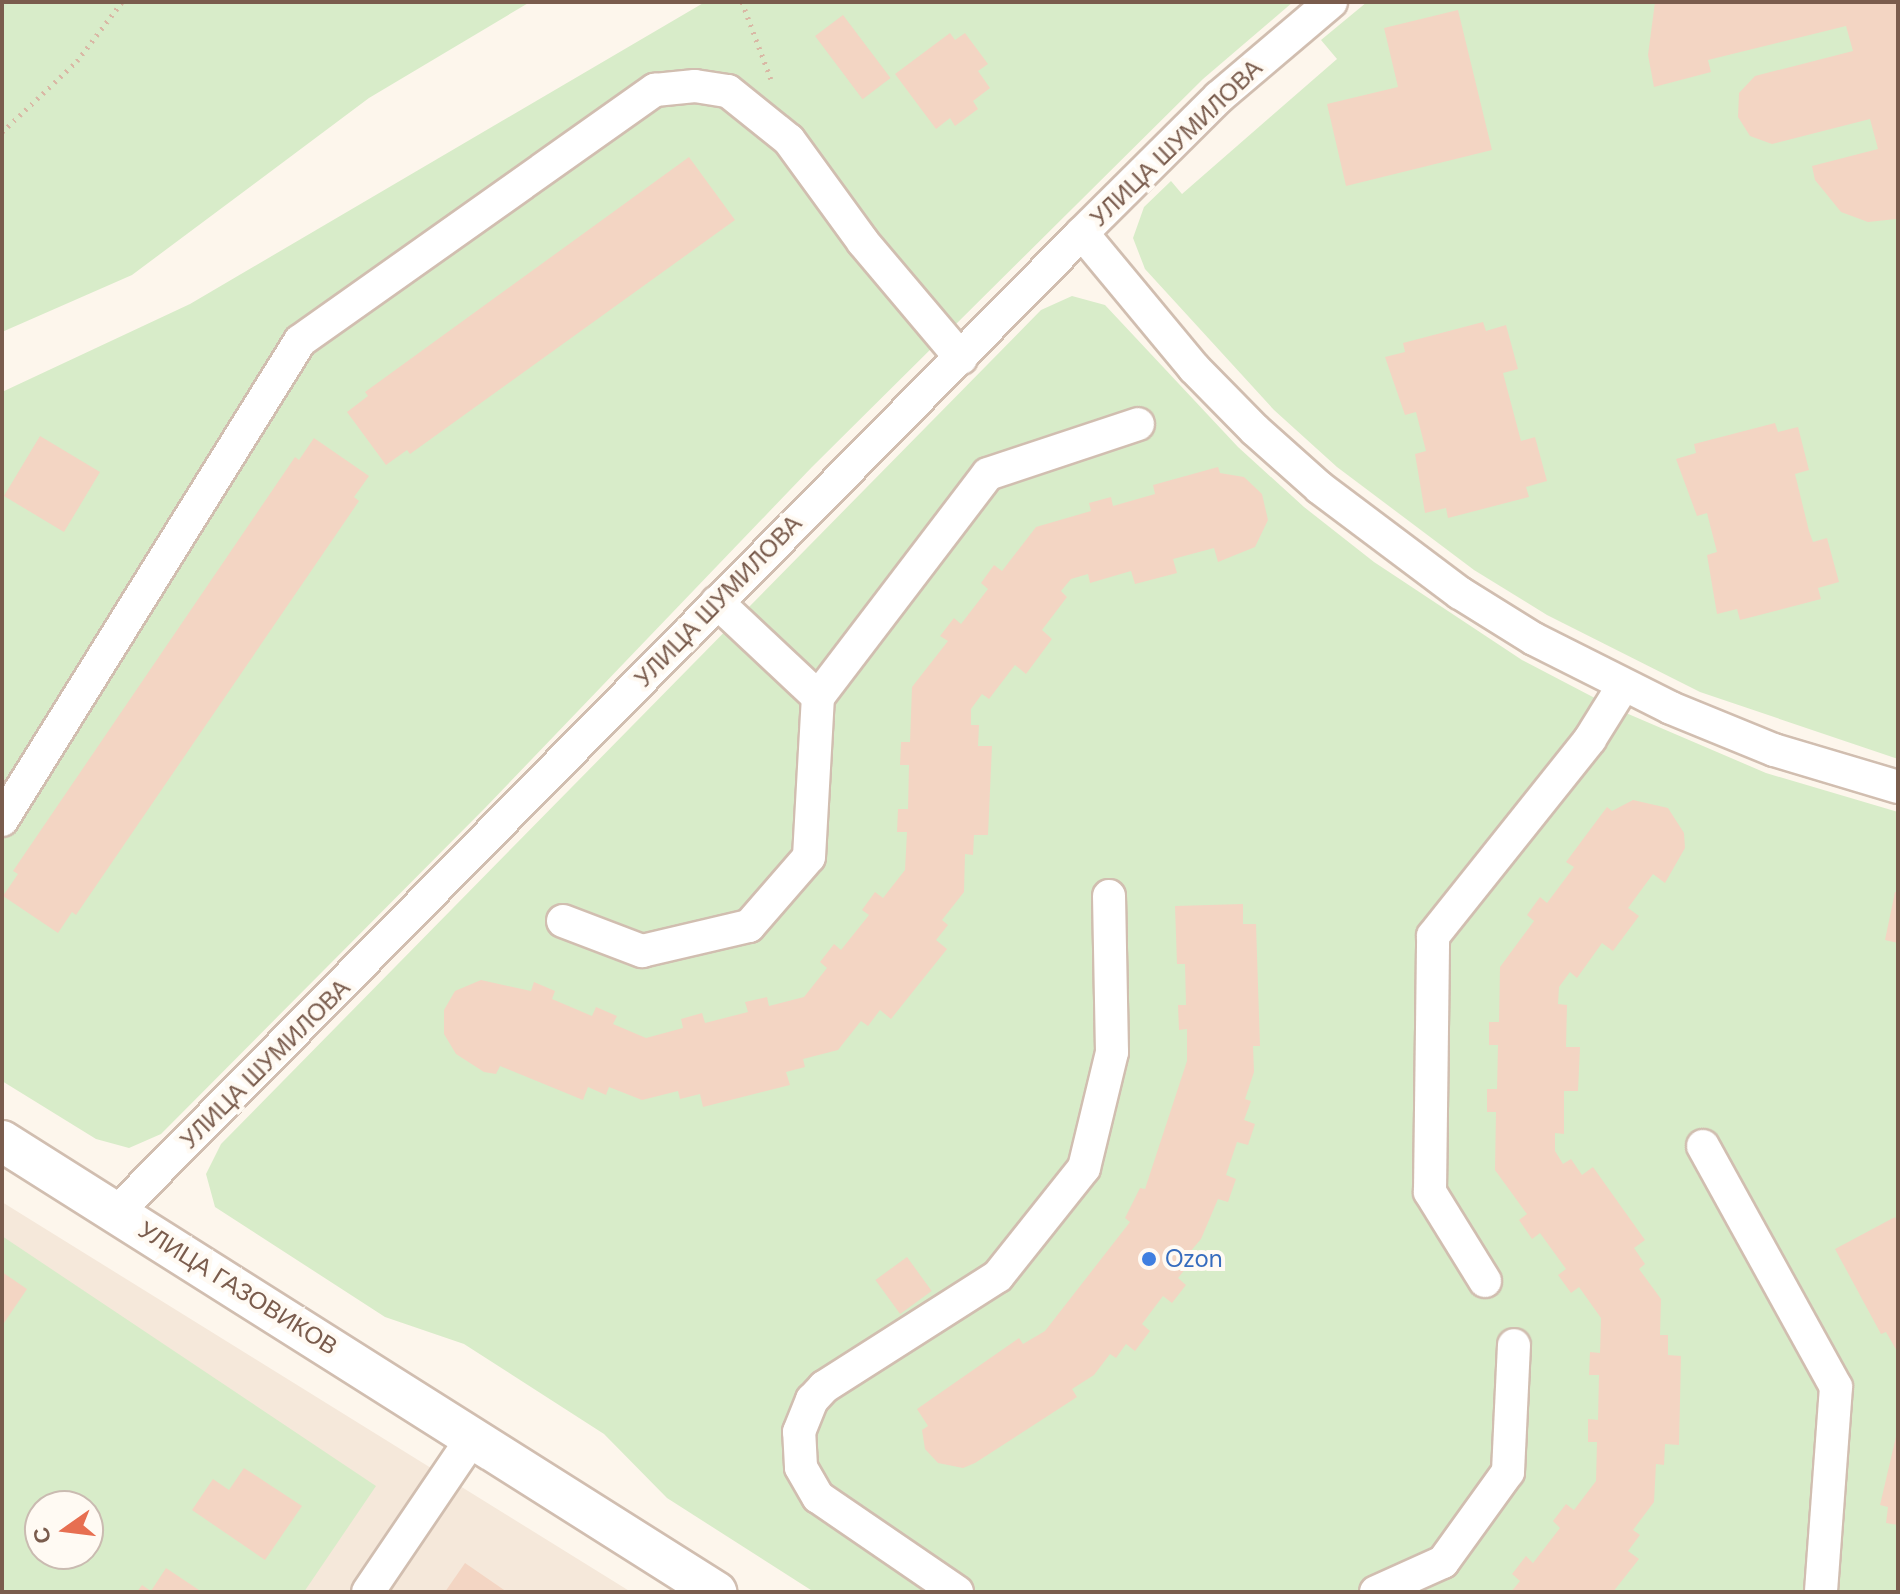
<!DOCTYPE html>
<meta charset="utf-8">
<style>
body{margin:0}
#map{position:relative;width:1900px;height:1594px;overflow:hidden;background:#fdf6ec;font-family:"DM Sans",sans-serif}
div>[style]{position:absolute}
.residential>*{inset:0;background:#f5e8da}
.green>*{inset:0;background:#d8ecc9}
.building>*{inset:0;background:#f3d5c3;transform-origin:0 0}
.path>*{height:5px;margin-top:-2.5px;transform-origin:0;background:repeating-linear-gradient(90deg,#d9b8a5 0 2px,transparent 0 8px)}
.roads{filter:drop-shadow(2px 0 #d1beb0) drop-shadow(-2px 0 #d1beb0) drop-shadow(0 2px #d1beb0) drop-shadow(0 -2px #d1beb0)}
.minor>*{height:32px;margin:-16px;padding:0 16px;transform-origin:16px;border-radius:16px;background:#fff}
.tertiary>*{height:40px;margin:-20px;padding:0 20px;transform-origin:20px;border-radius:20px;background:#fff}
.dots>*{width:22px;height:22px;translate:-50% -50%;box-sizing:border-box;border:4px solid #fffaf3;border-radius:50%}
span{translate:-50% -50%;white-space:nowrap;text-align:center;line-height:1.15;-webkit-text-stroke:8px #fffaf3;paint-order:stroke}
.street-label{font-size:24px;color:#7a5c4d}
.shop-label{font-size:24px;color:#366cbe}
.left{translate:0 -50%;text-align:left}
.frame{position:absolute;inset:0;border:4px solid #7a5c4d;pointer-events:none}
.north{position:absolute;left:24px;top:1490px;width:80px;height:80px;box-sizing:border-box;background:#fffaf3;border:2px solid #cabbb1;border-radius:50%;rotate:256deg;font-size:22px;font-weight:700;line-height:32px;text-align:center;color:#7a5c4d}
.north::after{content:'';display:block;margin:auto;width:28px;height:36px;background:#e76f51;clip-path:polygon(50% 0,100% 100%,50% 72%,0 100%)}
</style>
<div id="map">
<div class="residential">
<i style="clip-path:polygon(evenodd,2px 1202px,631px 1592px,2px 1592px,2px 1202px,40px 1506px,88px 1506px,88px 1554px,40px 1554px,40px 1506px)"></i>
</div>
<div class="green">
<i style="clip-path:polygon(2px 2px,530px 2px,369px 98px,132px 275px,2px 332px)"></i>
<i style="clip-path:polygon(705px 2px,1293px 2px,1203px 79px,812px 467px,485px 808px,161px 1134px,129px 1148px,96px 1139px,2px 1081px,2px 392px,190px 304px)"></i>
<i style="clip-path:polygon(1367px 2px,1898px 2px,1898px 759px,1700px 692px,1547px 615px,1474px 570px,1337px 467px,1274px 410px,1145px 269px,1133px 238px,1144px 207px,1171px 181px,1182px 194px,1337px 59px,1321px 40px)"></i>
<i style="clip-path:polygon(1072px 296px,1105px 305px,1238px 447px,1304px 507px,1374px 562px,1522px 660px,1612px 707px,1766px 773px,1898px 812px,1898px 1592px,814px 1592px,667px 1498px,604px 1434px,464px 1344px,385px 1317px,215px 1207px,206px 1174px,221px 1144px,1041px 310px)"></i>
<i style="clip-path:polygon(evenodd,2px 1236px,376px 1486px,304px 1592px,2px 1592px,2px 1236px,40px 1506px,88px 1506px,88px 1554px,40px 1554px,40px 1506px)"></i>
</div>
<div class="building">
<i style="clip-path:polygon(1655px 2px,1898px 2px,1896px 219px,1868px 222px,1841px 212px,1815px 180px,1812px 166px,1878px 149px,1870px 119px,1772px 144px,1750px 136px,1738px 117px,1739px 93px,1755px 76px,1853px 51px,1846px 26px,1708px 60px,1711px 72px,1654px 87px,1648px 55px)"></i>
<i style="clip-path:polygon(1458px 10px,1492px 150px,1346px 186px,1327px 104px,1398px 87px,1384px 28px)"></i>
<i style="left:843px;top:15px;width:79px;height:35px;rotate:53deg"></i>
<i style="clip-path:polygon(950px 33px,955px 40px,965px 33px,988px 64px,978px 71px,990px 88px,973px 101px,978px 109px,955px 126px,950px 118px,936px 129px,895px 74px)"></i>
<i style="clip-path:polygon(689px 157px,735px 220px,410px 454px,407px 450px,386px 465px,347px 412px,368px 396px,365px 392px)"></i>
<i style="clip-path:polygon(1483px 322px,1486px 331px,1506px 325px,1518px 369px,1503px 373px,1521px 441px,1535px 437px,1547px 481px,1526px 487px,1529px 497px,1448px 518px,1446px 508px,1425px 513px,1415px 454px,1426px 451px,1416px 412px,1405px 415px,1385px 357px,1405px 352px,1403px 343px)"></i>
<i style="clip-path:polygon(1775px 423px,1778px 432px,1798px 427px,1809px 470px,1795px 474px,1809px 531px,1813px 542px,1827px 538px,1839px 582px,1818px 588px,1821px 599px,1740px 620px,1737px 609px,1717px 614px,1707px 555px,1717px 552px,1707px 513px,1697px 516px,1676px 459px,1696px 453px,1694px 444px)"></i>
<i style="left:40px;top:436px;width:70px;height:70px;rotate:31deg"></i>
<i style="clip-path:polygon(314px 438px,369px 476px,354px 497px,359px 501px,76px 915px,72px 912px,58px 933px,3px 896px,18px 874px,13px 871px,295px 457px,299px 460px)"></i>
<i style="clip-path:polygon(1218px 467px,1220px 473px,1244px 477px,1262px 494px,1268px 520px,1255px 547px,1218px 562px,1214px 548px,1173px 559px,1177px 573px,1135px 584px,1131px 571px,1090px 583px,1088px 574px,1071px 579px,1061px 591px,1067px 597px,1042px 630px,1052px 639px,1026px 674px,1015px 665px,989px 699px,982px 694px,971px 709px,971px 725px,979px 725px,978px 746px,992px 746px,988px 835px,974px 835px,973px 855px,965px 854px,964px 892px,942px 920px,948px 925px,936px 940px,947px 949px,891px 1019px,880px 1010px,868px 1026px,861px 1021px,838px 1050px,803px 1059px,805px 1067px,786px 1072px,790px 1085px,703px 1107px,700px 1094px,680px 1099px,678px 1091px,642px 1100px,609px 1087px,606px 1095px,588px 1087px,583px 1100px,500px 1066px,496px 1074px,484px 1072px,456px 1054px,444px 1034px,444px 1010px,455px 991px,481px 980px,531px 991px,534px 982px,555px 991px,552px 999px,592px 1016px,596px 1007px,617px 1016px,613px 1024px,646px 1038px,683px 1028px,681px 1019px,702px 1013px,705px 1023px,748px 1012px,745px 1002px,767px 997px,769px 1006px,804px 997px,827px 968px,820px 962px,834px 944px,841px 950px,869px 915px,862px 910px,875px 892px,883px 898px,905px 870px,907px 832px,897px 832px,898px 809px,908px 809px,909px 765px,900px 765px,901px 742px,910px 742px,912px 687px,948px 641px,940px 636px,954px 618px,961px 624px,988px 589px,981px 583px,994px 565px,1002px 571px,1036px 527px,1091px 511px,1089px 503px,1111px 497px,1113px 506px,1155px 494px,1153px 485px)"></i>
<i style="clip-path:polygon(1633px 800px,1668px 808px,1684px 833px,1685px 848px,1665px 883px,1653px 874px,1628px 908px,1639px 916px,1613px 951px,1602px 943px,1577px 978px,1570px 972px,1559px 987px,1558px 1004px,1567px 1005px,1566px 1047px,1580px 1047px,1578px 1091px,1564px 1091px,1564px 1134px,1555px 1133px,1555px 1151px,1563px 1164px,1571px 1159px,1582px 1175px,1593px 1167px,1645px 1240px,1634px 1248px,1645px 1264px,1639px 1269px,1661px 1299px,1660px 1335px,1668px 1335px,1668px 1355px,1681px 1356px,1679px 1445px,1665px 1444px,1664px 1465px,1656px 1464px,1654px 1502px,1633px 1530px,1640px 1535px,1628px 1551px,1639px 1559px,1613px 1592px,1511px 1592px,1520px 1581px,1512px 1574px,1526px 1556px,1533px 1563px,1560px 1528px,1553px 1521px,1566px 1504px,1574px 1510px,1596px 1481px,1597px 1442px,1588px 1442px,1588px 1419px,1598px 1420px,1599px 1375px,1589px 1375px,1590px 1352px,1600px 1353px,1601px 1318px,1579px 1287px,1571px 1293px,1558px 1275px,1566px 1269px,1540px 1233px,1532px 1239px,1519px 1220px,1527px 1214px,1495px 1170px,1496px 1112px,1487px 1112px,1487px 1089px,1497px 1089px,1498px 1045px,1489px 1045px,1489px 1022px,1499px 1022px,1500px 967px,1534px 921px,1527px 915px,1540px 897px,1547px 903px,1574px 867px,1566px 862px,1607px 807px,1612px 811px)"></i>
<i style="clip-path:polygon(1895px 892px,1898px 892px,1898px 943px,1885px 940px)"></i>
<i style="clip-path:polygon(1243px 904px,1243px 924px,1256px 924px,1260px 1046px,1253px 1046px,1254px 1072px,1245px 1099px,1251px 1101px,1244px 1120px,1255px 1124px,1248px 1145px,1237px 1142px,1226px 1175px,1236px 1179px,1228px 1202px,1218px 1199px,1201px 1239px,1184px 1259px,1190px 1263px,1178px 1278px,1186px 1285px,1172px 1303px,1163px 1296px,1142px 1324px,1150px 1331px,1135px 1351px,1126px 1344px,1116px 1358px,1110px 1354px,1094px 1375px,1072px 1389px,1077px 1397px,975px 1463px,963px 1468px,938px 1463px,925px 1449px,922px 1430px,928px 1426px,917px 1409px,1019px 1338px,1023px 1344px,1045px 1331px,1130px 1222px,1125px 1218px,1140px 1188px,1145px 1189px,1187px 1061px,1187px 1029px,1179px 1030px,1178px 1005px,1186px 1005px,1185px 964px,1177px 964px,1175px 906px)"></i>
<i style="clip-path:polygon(1895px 1217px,1898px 1223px,1898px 1353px,1886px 1332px,1881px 1334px,1835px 1249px)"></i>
<i style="left:907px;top:1257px;width:42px;height:39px;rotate:54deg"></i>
<i style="clip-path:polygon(2px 1272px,27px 1289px,2px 1326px)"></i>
<i style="clip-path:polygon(1898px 1428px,1898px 1525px,1886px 1523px,1888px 1507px,1880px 1505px)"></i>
<i style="clip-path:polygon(244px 1468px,302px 1506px,265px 1560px,192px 1510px,213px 1479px,229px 1490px)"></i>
<i style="clip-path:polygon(465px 1563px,507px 1592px,445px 1592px)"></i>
<i style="clip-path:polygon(166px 1568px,202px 1592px,137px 1592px,142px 1585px,151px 1591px)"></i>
</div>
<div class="path">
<i style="left:742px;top:2px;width:82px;rotate:69.4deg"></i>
<i style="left:2px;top:132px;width:103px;rotate:-43.4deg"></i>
<i style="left:77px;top:61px;width:74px;rotate:-52.7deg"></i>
</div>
<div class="roads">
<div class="minor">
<i style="left:1082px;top:233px;width:175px;rotate:50.3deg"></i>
<i style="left:1194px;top:368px;width:87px;rotate:45.5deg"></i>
<i style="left:1255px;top:430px;width:87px;rotate:41.7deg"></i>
<i style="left:1320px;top:488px;width:175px;rotate:36.9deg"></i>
<i style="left:1460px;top:593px;width:87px;rotate:31.9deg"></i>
<i style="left:1534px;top:639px;width:153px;rotate:26.7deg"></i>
<i style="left:1671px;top:708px;width:111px;rotate:22.2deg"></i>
<i style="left:1774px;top:750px;width:129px;rotate:16.6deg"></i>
<i style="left:717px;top:602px;width:139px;rotate:43.2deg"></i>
<i style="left:2px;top:820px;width:564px;rotate:-58.11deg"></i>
<i style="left:300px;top:341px;width:435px;rotate:-35.3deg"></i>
<i style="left:655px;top:90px;width:40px;rotate:-5.7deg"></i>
<i style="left:695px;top:86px;width:33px;rotate:9deg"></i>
<i style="left:728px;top:91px;width:78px;rotate:38.8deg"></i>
<i style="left:789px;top:140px;width:126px;rotate:54deg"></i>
<i style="left:863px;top:242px;width:152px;rotate:49.8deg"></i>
<i style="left:563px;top:921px;width:85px;rotate:20.8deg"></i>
<i style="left:642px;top:951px;width:110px;rotate:-13.2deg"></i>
<i style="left:749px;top:926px;width:91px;rotate:-49deg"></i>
<i style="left:809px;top:857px;width:160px;rotate:-86.8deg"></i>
<i style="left:818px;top:697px;width:280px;rotate:-52.7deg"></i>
<i style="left:988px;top:474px;width:158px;rotate:-18.4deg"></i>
<i style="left:1703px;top:1146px;width:275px;rotate:61.1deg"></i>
<i style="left:1836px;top:1387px;width:206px;rotate:94.2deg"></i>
<i style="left:117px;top:1212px;width:1375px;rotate:-45.41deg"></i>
<i style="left:1082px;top:233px;width:193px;rotate:-44.8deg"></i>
<i style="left:1219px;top:97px;width:147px;rotate:-40.3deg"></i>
<i style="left:1485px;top:1281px;width:105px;rotate:-121.7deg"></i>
<i style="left:1430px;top:1192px;width:256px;rotate:-89.3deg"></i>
<i style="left:1433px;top:936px;width:252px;rotate:-51.4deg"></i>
<i style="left:1590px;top:739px;width:62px;rotate:-58.1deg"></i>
<i style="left:368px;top:1592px;width:187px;rotate:-55.9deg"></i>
<i style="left:957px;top:1592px;width:168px;rotate:-145.6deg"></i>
<i style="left:818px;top:1497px;width:34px;rotate:-120deg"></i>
<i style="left:801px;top:1467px;width:35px;rotate:-93deg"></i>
<i style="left:799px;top:1432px;width:35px;rotate:-68deg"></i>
<i style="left:812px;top:1400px;width:18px;rotate:-47deg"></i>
<i style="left:824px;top:1387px;width:206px;rotate:-32.5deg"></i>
<i style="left:998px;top:1276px;width:138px;rotate:-51.5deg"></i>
<i style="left:1084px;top:1168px;width:119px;rotate:-76.4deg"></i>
<i style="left:1112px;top:1052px;width:156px;rotate:-91.1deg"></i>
<i style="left:1376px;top:1592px;width:73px;rotate:-24.1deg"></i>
<i style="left:1443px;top:1562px;width:111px;rotate:-54.2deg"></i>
<i style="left:1508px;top:1472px;width:127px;rotate:-87.3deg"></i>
</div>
<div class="tertiary">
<i style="left:2px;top:1141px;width:845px;rotate:32.28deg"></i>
</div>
</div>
<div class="dots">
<i style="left:1149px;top:1259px;background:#3f7fe0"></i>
</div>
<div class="street-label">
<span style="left:1176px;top:143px;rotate:-44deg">УЛИЦА ШУМИЛОВА</span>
<span style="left:718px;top:601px;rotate:-46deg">УЛИЦА ШУМИЛОВА</span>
<span style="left:265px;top:1064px;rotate:-45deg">УЛИЦА ШУМИЛОВА</span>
<span style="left:238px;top:1288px;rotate:32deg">УЛИЦА ГАЗОВИКОВ</span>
</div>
<div class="shop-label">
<span class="left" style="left:1165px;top:1259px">Ozon</span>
</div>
<div class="frame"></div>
<div class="north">С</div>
</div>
